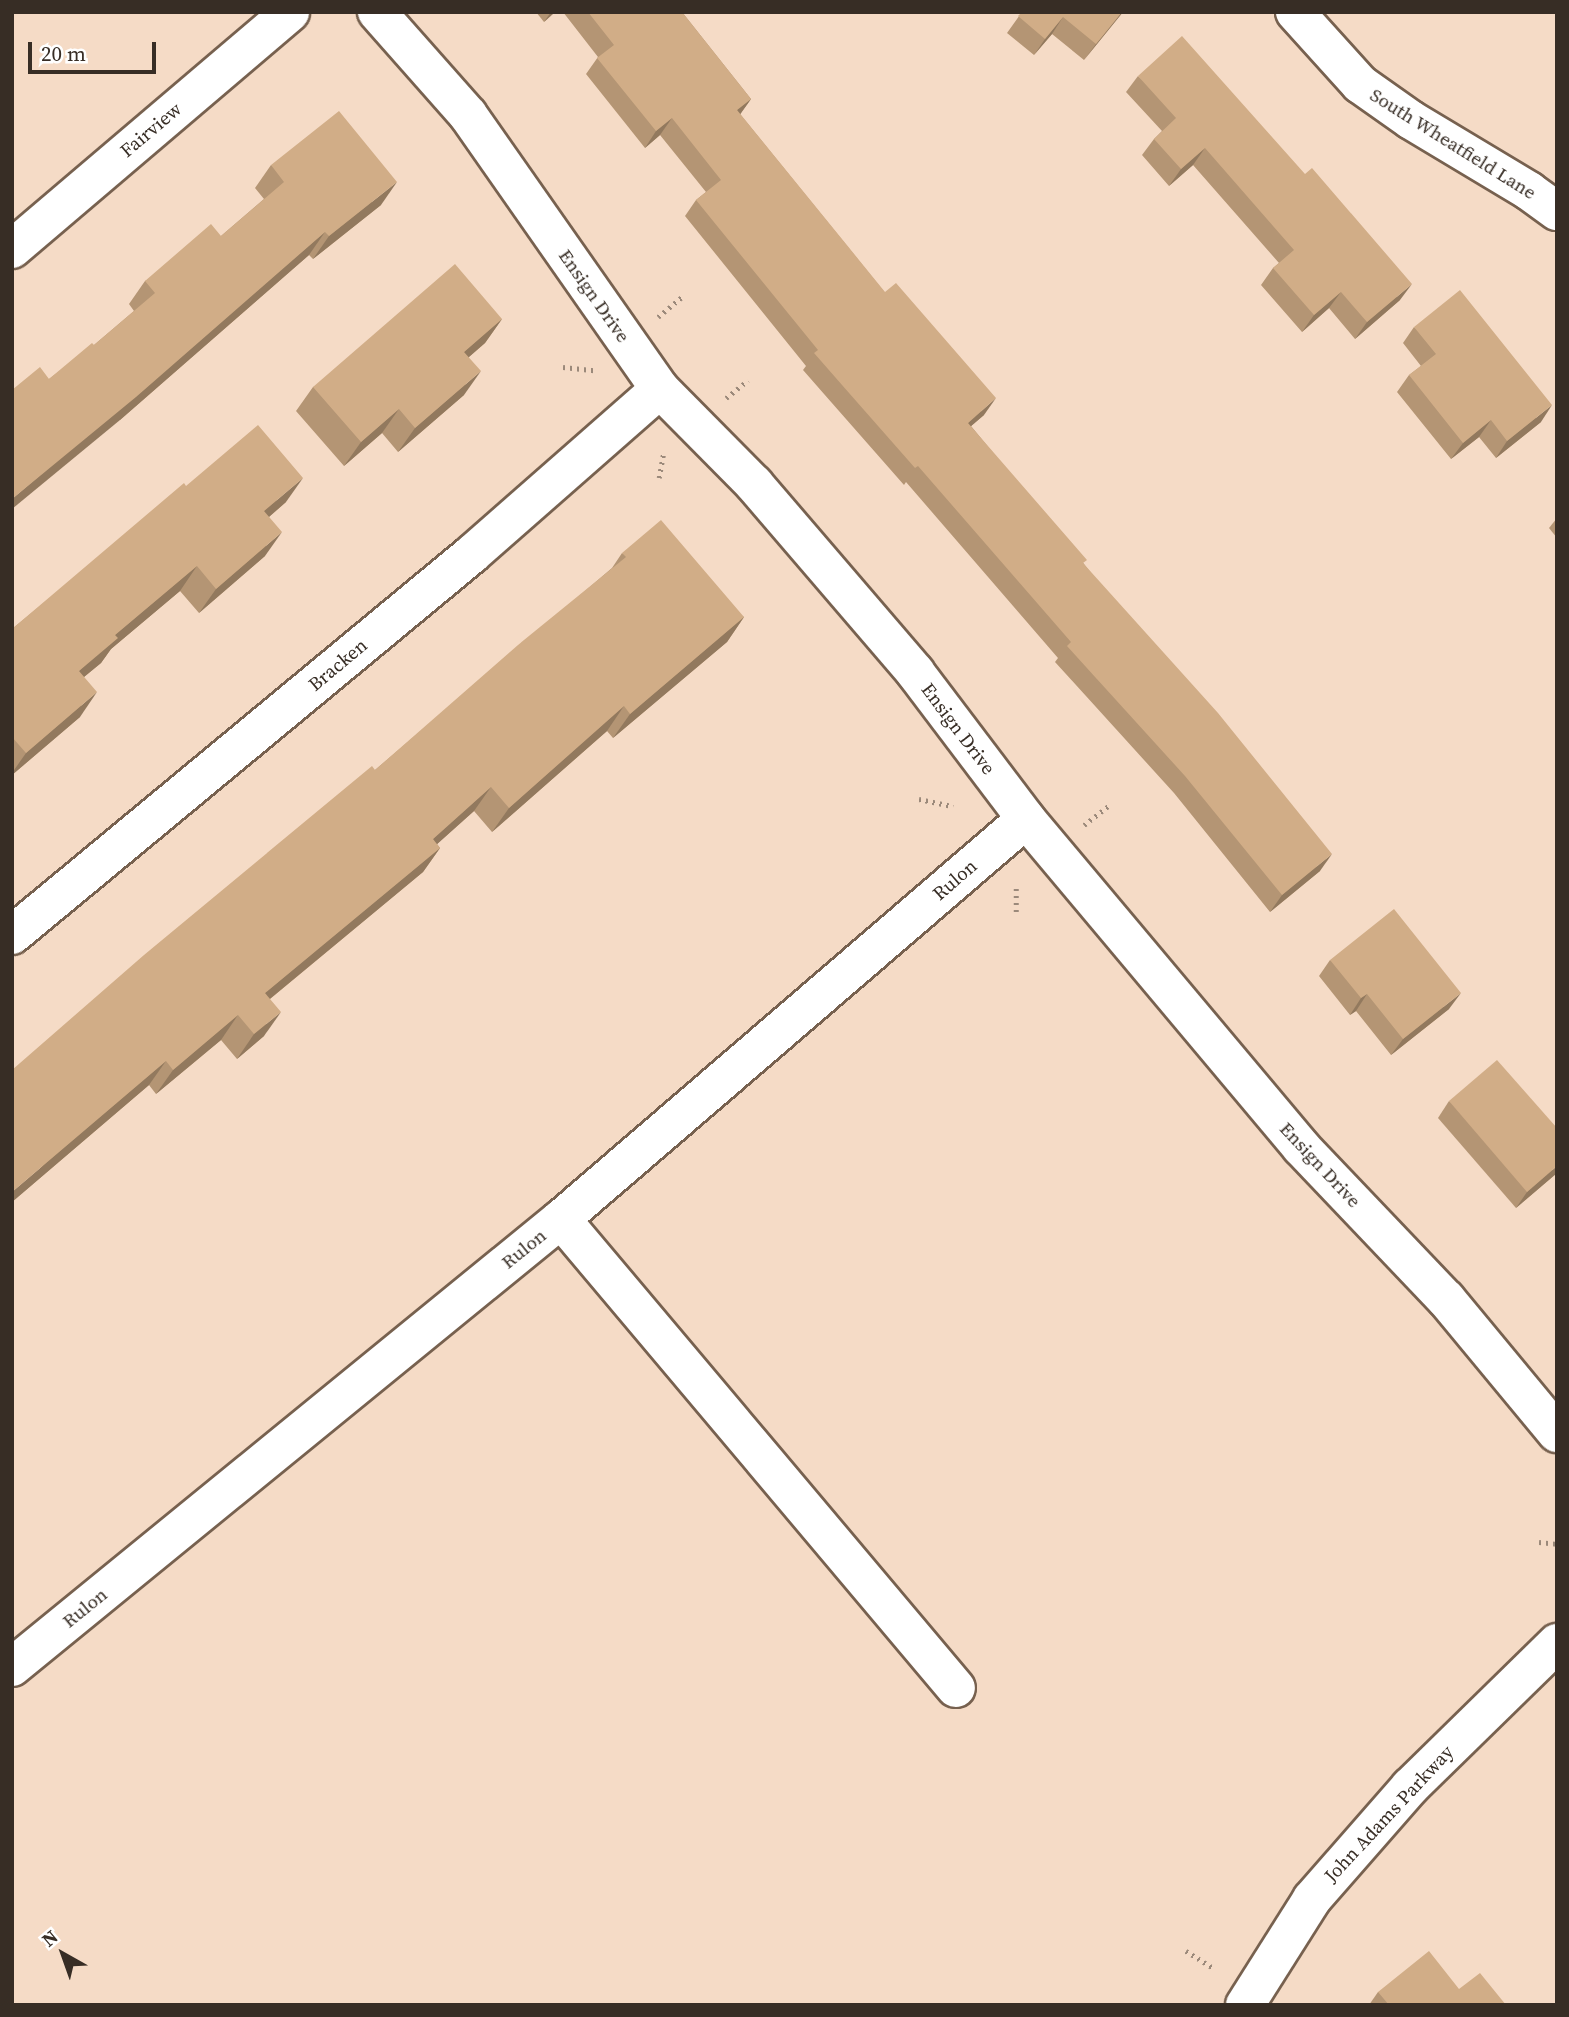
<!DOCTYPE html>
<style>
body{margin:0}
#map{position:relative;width:1569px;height:2017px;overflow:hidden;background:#f5dbc6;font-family:"Source Serif 4",serif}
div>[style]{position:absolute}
.path>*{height:4.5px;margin-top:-2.25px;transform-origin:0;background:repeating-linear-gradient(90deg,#9b897a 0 2px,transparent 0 7px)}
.roads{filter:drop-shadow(2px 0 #77614f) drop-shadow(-2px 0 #77614f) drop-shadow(0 2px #77614f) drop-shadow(0 -2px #77614f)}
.minor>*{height:38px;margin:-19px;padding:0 19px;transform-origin:19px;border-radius:19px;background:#fff}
.wall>*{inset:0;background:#b49574}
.shaded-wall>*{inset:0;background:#92795e}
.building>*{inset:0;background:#d1ad87}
span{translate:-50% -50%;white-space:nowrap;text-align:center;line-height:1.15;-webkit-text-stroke:5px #fff;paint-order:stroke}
.street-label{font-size:19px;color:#372d25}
.frame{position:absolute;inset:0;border:14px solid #372d25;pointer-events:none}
.north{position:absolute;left:28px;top:1919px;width:70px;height:70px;-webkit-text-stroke:5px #fff;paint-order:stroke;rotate:320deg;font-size:19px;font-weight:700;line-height:28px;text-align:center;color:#372d25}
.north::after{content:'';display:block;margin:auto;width:24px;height:32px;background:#372d25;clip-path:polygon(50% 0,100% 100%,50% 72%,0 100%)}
.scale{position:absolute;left:28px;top:42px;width:128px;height:32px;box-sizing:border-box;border:4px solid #372d25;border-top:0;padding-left:9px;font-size:21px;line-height:24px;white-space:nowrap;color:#372d25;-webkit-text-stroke:5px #fff;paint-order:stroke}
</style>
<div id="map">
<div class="path">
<i style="left:658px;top:317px;width:33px;rotate:-40deg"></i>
<i style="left:563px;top:367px;width:31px;rotate:6deg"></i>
<i style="left:726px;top:398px;width:28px;rotate:-39deg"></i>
<i style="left:659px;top:478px;width:27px;rotate:-80deg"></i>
<i style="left:919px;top:799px;width:35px;rotate:12deg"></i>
<i style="left:1084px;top:825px;width:33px;rotate:-38deg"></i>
<i style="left:1016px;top:912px;width:28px;rotate:-90deg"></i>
<i style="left:1539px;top:1542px;width:18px;rotate:6deg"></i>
<i style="left:1186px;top:1951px;width:34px;rotate:32deg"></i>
</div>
<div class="roads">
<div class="minor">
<i style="left:377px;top:12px;width:137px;rotate:48.5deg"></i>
<i style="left:468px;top:115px;width:335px;rotate:55deg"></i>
<i style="left:660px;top:389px;width:134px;rotate:45.3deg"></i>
<i style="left:754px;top:484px;width:248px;rotate:49.4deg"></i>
<i style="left:915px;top:672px;width:184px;rotate:52.9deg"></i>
<i style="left:1026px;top:819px;width:428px;rotate:50deg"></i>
<i style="left:1301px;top:1147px;width:210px;rotate:46.4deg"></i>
<i style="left:1446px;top:1299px;width:174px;rotate:50.4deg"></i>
<i style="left:1295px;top:12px;width:97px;rotate:47.9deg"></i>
<i style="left:1360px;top:84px;width:62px;rotate:35.2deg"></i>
<i style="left:1411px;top:120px;width:138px;rotate:31deg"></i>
<i style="left:1529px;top:191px;width:34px;rotate:36deg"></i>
<i style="left:12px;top:249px;width:365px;rotate:-40.4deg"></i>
<i style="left:12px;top:935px;width:597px;rotate:-39.63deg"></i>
<i style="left:472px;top:554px;width:250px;rotate:-41.3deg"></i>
<i style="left:561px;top:1219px;width:613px;rotate:49.9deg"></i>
<i style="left:12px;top:1667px;width:709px;rotate:-39.22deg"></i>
<i style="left:561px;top:1219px;width:613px;rotate:-40.7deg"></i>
<i style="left:1245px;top:2005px;width:125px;rotate:-57.7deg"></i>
<i style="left:1312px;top:1899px;width:149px;rotate:-48.8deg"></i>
<i style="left:1410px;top:1787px;width:206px;rotate:-44.4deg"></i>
</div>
</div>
<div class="wall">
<i style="clip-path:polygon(536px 12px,555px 12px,544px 22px)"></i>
<i style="clip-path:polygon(563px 12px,682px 12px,751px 99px,740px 114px,984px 415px,971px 426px,1084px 564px,1320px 871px,1270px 912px,1174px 793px,1055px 662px,1058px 658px,906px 482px,904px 485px,803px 370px,806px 366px,685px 216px,696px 200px,706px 192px,660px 135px,645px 148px,586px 74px,598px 57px)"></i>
<i style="clip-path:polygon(1022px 12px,1123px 12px,1084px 60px,1052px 34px,1034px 55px,1007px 33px)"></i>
<i style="clip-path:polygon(1138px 76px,1400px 300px,1355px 339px,1329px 308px,1302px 332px,1261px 285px,1273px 268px,1279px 263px,1193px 165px,1169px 186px,1142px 155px,1154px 139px,1162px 131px,1126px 92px)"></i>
<i style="clip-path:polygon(271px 165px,381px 205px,313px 259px,309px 255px,120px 420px,49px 379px,94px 345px,134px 311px,129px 304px,145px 281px,221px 236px,264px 199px,255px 188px)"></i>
<i style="clip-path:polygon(502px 319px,485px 343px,469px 357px,464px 395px,398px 452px,382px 433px,344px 466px,296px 411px,313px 387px)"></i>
<i style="clip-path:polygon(1414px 327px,1541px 422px,1496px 458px,1479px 437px,1451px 459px,1397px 392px,1409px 375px,1421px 366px,1403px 343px)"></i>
<i style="clip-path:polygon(186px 486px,286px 502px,269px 517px,265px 556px,199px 613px,180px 591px,111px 649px,101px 663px,84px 677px,80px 717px,12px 775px,12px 629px)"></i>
<i style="clip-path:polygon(1557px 518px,1557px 538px,1549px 528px)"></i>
<i style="clip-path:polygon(622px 553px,744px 617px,727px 642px,613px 738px,607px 731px,492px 832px,474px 811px,437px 844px,440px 848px,423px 872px,270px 999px,264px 1036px,237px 1059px,221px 1040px,156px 1094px,149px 1085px,12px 1202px,375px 770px,612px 568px)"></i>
<i style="clip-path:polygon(1330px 960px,1449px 1009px,1391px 1055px,1356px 1011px,1350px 1015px,1319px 976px)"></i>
<i style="clip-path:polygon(1449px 1101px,1557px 1173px,1516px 1208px,1438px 1118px)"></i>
<i style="clip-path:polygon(1459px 1989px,1506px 2005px,1369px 2005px,1378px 1992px)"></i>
</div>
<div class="shaded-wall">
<i style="clip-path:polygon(551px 12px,555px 12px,544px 22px)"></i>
<i style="clip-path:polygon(1122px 12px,1123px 12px,1084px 60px,1096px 44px)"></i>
<i style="clip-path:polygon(1063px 17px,1052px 34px,1034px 55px,1045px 39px)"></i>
<i style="clip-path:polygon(751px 99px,739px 116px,737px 110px)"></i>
<i style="clip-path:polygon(672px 118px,660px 135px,645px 148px,656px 131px)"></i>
<i style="clip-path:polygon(1205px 148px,1193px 165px,1169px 186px,1181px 169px)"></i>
<i style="clip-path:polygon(397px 182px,381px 205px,313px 259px,329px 236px)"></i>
<i style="clip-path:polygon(325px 232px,309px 255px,120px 420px,12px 509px,12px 499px)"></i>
<i style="clip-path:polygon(1412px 284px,1400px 300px,1355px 339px,1367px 322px)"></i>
<i style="clip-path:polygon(1341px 292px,1329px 308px,1302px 332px,1314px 315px)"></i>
<i style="clip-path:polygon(502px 319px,485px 343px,447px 376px,464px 352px)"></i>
<i style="clip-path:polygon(481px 371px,464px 395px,398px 452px,415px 428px)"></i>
<i style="clip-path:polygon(996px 398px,984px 415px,956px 439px,968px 423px)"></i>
<i style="clip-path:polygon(1552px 405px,1541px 422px,1496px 458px,1507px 441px)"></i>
<i style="clip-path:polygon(399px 409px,382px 433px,344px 466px,361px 442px)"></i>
<i style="clip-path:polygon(1491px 420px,1479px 437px,1451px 459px,1463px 443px)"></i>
<i style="clip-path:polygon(303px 478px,286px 502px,247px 536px,264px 511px)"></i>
<i style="clip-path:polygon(282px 532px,265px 556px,199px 613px,216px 589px)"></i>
<i style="clip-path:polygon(197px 566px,180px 591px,111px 649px,101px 663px,62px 695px,79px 671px,115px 635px)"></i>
<i style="clip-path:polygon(744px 617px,727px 642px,613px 738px,630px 714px)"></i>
<i style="clip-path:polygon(97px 692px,80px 717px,12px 775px,12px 773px,26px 753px)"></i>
<i style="clip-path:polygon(624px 706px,607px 731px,492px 832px,509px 808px)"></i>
<i style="clip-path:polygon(491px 787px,474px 811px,416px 863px,433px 839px)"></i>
<i style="clip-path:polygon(440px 848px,423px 872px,248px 1017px,265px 993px)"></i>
<i style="clip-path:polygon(1332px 854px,1320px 871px,1270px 912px,1282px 895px)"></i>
<i style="clip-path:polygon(1461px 993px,1449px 1009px,1391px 1055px,1403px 1039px)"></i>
<i style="clip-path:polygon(1367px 994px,1356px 1011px,1350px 1015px,1361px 998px)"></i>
<i style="clip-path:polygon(281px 1012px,264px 1036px,237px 1059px,254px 1034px)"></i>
<i style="clip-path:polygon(238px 1015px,221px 1040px,156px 1094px,173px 1070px)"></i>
<i style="clip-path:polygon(166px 1061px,149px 1085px,12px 1202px,12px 1192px)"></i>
<i style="clip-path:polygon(1557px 1166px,1557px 1173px,1516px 1208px,1527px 1192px)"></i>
</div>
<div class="building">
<i style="clip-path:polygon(588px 12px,682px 12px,751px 99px,737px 110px,885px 292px,896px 283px,996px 398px,968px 423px,1087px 560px,1083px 563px,1218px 713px,1332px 854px,1282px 895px,1185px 776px,1067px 646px,1071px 642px,918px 466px,915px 468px,814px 353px,818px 350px,696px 200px,721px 180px,672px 118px,656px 131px,597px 58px,614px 45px)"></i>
<i style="clip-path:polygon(1022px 12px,1122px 12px,1096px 44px,1063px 17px,1045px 39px,1018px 16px)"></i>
<i style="clip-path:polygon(1182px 36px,1305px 174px,1312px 168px,1412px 284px,1367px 322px,1341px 292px,1314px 315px,1273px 268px,1294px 250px,1205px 148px,1181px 169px,1154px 139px,1176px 118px,1138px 76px)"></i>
<i style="clip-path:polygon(339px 111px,397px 182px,329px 236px,325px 232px,136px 397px,12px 499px,12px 390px,40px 367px,49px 379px,92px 343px,94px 345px,155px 293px,145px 281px,211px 224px,221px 236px,284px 182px,271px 165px)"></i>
<i style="clip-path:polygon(455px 264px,502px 319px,464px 352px,481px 371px,415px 428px,399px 409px,361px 442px,313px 387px)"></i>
<i style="clip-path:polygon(1460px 290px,1552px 405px,1507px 441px,1491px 420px,1463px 443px,1409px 375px,1436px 354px,1414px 327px)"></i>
<i style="clip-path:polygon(258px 425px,303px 478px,264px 511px,282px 532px,216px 589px,197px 566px,115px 635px,118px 638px,79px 671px,97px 692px,26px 753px,12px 737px,12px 629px,184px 483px,186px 486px)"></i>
<i style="clip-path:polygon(661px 520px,744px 617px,630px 714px,624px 706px,509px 808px,491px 787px,433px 839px,440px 848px,265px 993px,281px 1012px,254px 1034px,238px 1015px,173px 1070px,166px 1061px,12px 1192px,12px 1070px,144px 955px,372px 766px,375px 770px,518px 645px,626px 557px,622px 553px)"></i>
<i style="clip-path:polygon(1394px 909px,1461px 993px,1403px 1039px,1367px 994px,1361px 998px,1330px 960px)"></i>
<i style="clip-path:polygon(1497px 1060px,1557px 1128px,1557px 1166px,1527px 1192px,1449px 1101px)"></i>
<i style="clip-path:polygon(1429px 1951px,1459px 1989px,1480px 1973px,1506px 2005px,1389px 2005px,1378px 1992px)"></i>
</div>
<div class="street-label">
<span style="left:151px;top:130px;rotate:-40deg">Fairview</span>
<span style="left:1453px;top:144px;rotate:32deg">South Wheatfield Lane</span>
<span style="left:594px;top:296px;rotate:55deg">Ensign Drive</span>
<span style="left:338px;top:665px;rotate:-40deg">Bracken</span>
<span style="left:958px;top:729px;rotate:53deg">Ensign Drive</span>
<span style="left:955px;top:880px;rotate:-41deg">Rulon</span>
<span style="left:1320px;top:1165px;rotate:47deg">Ensign Drive</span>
<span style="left:524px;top:1249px;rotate:-39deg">Rulon</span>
<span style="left:85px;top:1608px;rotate:-39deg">Rulon</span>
<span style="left:1389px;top:1814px;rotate:-47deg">John Adams Parkway</span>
</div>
<div class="frame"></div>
<div class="north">N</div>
<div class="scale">20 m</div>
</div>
